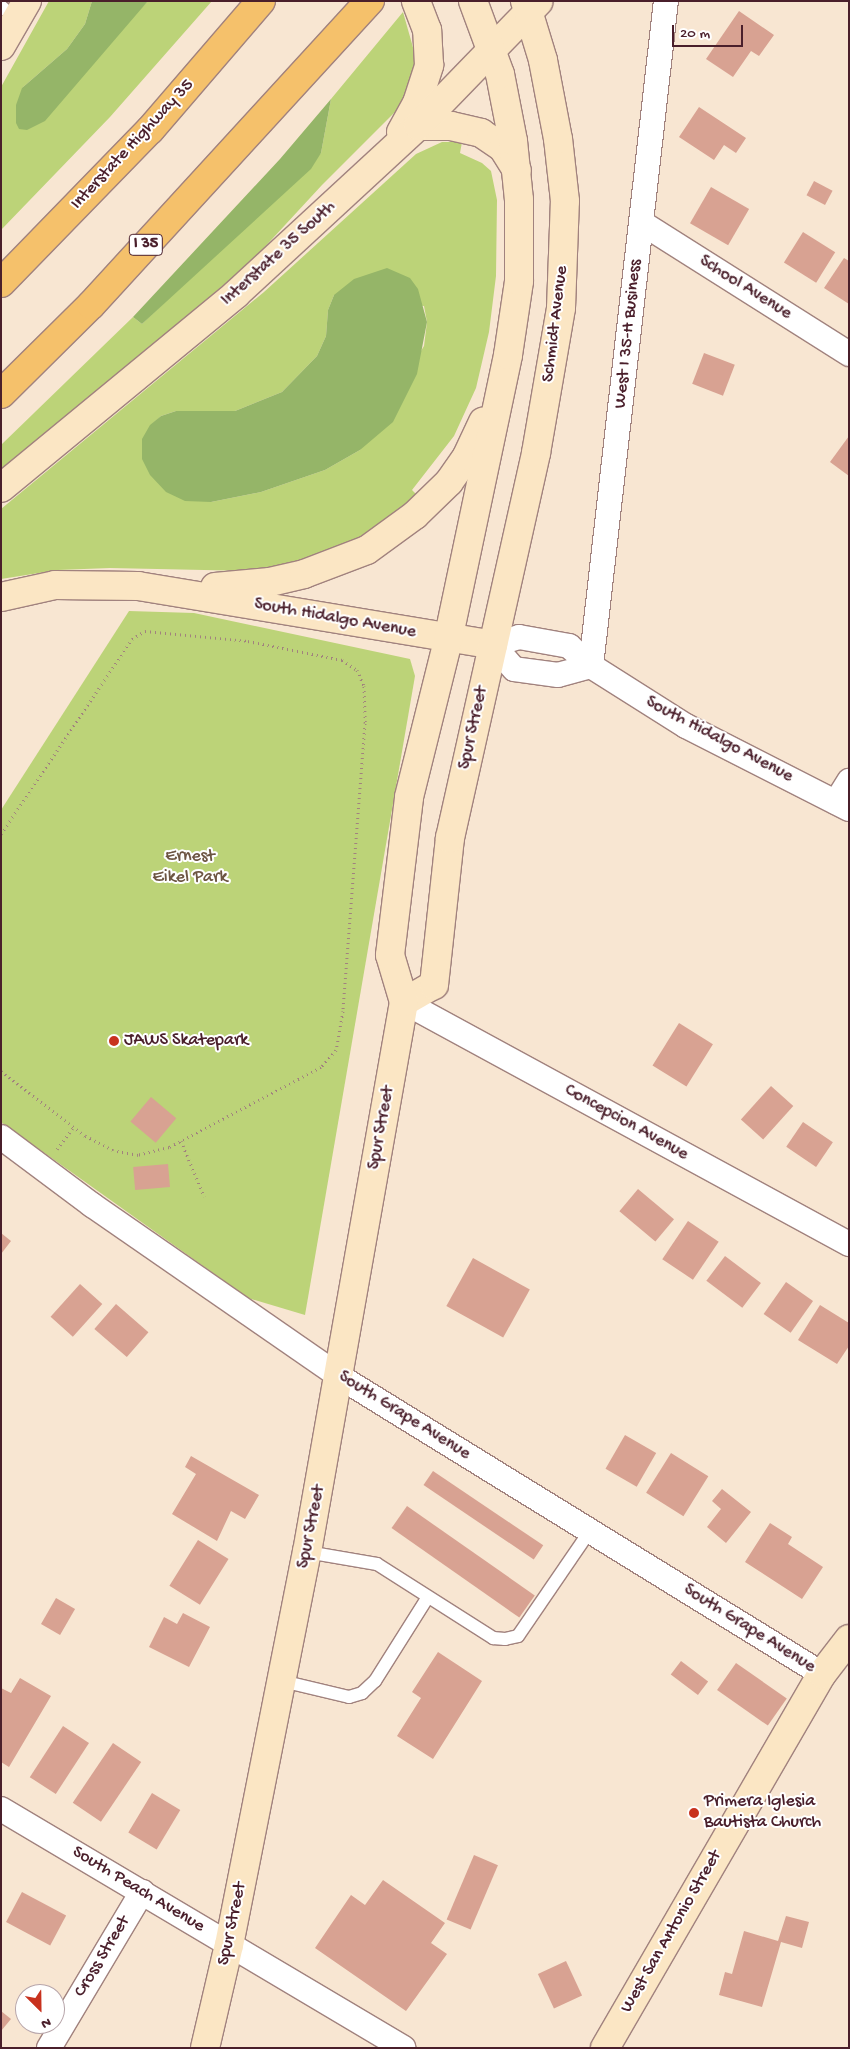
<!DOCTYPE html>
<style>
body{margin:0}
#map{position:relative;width:850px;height:2049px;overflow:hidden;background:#f8e6d2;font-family:"Gochi Hand",sans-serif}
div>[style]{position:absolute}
.green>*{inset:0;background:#bcd378}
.forest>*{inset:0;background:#95b568}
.building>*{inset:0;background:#d8a292;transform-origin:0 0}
.path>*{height:3px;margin-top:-1.5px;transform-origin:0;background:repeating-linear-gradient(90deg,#a1827e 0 1px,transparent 0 5px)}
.roads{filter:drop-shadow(1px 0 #a1827e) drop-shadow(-1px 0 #a1827e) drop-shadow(0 1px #a1827e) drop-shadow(0 -1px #a1827e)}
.lane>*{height:12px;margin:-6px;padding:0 6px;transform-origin:6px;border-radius:6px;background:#fff}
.street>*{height:24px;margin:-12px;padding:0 12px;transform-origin:12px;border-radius:12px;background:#fff}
.secondary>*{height:28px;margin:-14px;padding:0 14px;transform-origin:14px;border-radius:14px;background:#fbe6c4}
.highway>*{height:28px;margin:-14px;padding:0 14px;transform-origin:14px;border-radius:14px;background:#f5c16b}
.dots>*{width:14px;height:14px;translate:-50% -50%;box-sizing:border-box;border:2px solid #fff;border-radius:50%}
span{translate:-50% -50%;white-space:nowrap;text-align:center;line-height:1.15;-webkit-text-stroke:4px #fff;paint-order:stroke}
.shield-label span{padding:1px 4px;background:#fff;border:1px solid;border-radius:4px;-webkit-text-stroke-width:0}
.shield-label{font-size:16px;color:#4a1f2b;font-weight:700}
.street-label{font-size:18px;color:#4a1f2b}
.park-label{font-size:18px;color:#6c5542}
.poi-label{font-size:18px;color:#4a1f2b}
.left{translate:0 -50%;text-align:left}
.frame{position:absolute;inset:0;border:2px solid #4a1f2b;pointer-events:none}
.north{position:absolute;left:15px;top:1984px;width:50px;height:50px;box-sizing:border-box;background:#fff;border:1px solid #b7a5aa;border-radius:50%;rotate:157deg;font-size:14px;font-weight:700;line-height:20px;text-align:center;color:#4a1f2b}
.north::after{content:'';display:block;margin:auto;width:18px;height:22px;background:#c8321e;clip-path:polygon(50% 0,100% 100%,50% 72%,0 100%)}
.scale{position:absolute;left:672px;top:25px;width:71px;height:22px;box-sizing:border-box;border:2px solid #4a1f2b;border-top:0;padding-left:6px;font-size:15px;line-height:18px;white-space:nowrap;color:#4a1f2b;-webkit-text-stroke:4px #fff;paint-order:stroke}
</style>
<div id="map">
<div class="green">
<i style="clip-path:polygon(49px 1px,92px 1px,85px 24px,67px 49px,22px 88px,130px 19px,148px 1px,212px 1px,110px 117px,1px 230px,1px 87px)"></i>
<i style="clip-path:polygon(403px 12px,416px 58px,411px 88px,399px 108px,322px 185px,249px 264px,1px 471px,1px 445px,133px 317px,142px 324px,321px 153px,331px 99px)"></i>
<i style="clip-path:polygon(evenodd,442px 142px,462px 142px,460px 153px,482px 163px,491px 171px,497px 200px,496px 276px,489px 332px,476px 388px,454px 436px,412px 490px,417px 495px,365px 535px,340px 548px,287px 565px,251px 571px,110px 568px,58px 570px,1px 579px,1px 509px,264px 292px,416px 154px,442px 142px,334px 295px,424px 306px,427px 322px,424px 346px,360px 450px,325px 470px,261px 492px,211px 502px,150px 426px,161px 416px,176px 411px,235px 411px,282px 392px,317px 356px,326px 336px,328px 310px,334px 295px)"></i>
<i style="clip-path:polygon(129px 611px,194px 613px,410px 659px,415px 676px,305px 1315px,248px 1298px,1px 1122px,1px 810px)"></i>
</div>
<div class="forest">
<i style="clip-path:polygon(92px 1px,148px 1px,45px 121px,27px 130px,19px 129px,16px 123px,16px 105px,22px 88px,67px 49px,85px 24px)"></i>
<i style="clip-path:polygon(331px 99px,321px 153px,311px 169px,142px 324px,133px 317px,280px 159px)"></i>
<i style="clip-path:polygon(387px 268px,410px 278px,418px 289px,427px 322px,417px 374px,393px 422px,360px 450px,325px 470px,261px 492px,211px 502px,185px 501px,166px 492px,150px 475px,142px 459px,142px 439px,150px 425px,161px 416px,176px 411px,235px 411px,282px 392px,317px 356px,326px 336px,328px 310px,334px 295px,354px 279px)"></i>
</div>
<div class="building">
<i style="clip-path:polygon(739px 11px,774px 35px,759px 56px,751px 51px,733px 77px,706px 59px)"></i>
<i style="clip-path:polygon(699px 107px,746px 138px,736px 153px,724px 145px,714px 160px,679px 137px)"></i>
<i style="left:814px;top:181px;width:21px;height:16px;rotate:28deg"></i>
<i style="left:711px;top:187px;width:44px;height:42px;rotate:30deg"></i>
<i style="left:803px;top:232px;width:38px;height:36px;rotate:32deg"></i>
<i style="clip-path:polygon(844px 258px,849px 261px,849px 304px,824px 288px)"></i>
<i style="left:704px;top:353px;width:33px;height:33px;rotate:21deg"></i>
<i style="clip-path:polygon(849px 436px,849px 476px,830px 462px)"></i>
<i style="left:679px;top:1023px;width:40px;height:50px;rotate:32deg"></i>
<i style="left:771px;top:1086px;width:30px;height:45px;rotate:42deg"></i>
<i style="left:151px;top:1097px;width:33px;height:32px;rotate:40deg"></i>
<i style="left:803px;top:1122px;width:36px;height:30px;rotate:34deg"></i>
<i style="left:168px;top:1164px;width:23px;height:35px;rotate:85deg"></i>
<i style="left:638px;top:1189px;width:47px;height:29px;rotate:40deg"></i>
<i style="left:688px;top:1221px;width:37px;height:46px;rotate:34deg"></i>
<i style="clip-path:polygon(1px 1233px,11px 1241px,1px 1254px)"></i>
<i style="left:725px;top:1256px;width:45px;height:31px;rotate:37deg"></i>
<i style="left:473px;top:1258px;width:65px;height:55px;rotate:29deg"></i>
<i style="left:786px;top:1282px;width:33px;height:39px;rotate:35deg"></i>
<i style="left:80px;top:1284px;width:30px;height:44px;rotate:42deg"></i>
<i style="left:116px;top:1304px;width:43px;height:33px;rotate:41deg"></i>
<i style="clip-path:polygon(820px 1305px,849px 1323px,849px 1346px,837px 1364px,798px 1340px)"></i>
<i style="left:625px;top:1435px;width:36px;height:39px;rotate:30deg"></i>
<i style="left:671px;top:1453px;width:44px;height:47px;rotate:32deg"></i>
<i style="clip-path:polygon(191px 1456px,259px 1495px,245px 1519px,231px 1511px,217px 1541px,172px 1514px,196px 1474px,185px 1467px)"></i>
<i style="left:433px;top:1471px;width:133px;height:17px;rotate:34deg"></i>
<i style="clip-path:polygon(722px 1489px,751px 1512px,726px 1543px,707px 1527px,721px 1509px,712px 1501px)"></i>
<i style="left:407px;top:1506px;width:156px;height:27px;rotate:35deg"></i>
<i style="clip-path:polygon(770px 1523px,792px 1537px,788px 1544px,823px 1567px,802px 1599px,745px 1562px)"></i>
<i style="left:198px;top:1540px;width:36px;height:54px;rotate:32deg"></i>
<i style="left:56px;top:1598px;width:22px;height:30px;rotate:30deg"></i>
<i style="clip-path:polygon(183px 1613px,210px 1627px,189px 1667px,149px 1647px,164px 1617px,177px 1624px)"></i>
<i style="clip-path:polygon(438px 1652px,482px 1681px,433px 1759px,397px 1736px,421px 1698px,412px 1692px)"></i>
<i style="left:681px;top:1661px;width:34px;height:17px;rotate:37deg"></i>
<i style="left:736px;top:1663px;width:62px;height:33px;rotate:35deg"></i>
<i style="clip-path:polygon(20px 1678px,51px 1696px,9px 1767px,1px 1762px,1px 1688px,11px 1693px)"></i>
<i style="left:63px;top:1726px;width:31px;height:61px;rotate:33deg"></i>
<i style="left:113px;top:1743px;width:34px;height:72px;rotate:34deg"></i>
<i style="left:152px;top:1793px;width:33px;height:46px;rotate:31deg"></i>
<i style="left:474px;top:1855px;width:26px;height:70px;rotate:23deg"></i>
<i style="clip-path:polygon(383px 1880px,445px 1923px,431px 1943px,447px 1954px,406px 2011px,315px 1948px,351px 1895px,365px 1905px)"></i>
<i style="left:22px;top:1892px;width:50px;height:34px;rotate:28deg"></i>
<i style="clip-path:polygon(786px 1916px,809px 1922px,802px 1948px,781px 1942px,762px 2007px,719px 1995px,725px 1972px,732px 1974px,744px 1931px,778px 1941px)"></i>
<i style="left:566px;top:1961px;width:38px;height:31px;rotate:65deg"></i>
<i style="clip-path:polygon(1px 2011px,11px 2019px,1px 2031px)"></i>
</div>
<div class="path">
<i style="left:1px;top:834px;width:235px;rotate:-56.1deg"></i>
<i style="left:132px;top:639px;width:15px;rotate:-32deg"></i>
<i style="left:145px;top:631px;width:103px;rotate:5.5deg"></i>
<i style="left:248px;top:641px;width:96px;rotate:11.4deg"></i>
<i style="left:342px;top:660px;width:18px;rotate:34deg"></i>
<i style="left:357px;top:670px;width:17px;rotate:66deg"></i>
<i style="left:364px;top:686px;width:37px;rotate:88deg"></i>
<i style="left:365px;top:723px;width:289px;rotate:94.4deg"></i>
<i style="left:343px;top:1011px;width:40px;rotate:100deg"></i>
<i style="left:336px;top:1050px;width:23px;rotate:131deg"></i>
<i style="left:321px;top:1067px;width:172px;rotate:152.2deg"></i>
<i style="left:169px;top:1147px;width:32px;rotate:166deg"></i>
<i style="left:138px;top:1155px;width:25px;rotate:-169deg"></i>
<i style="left:113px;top:1150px;width:31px;rotate:-153deg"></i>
<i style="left:85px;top:1136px;width:106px;rotate:-142.3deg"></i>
<i style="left:181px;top:1141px;width:60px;rotate:67.3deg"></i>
<i style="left:57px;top:1149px;width:26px;rotate:-53deg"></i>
</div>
<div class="roads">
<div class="lane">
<i style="left:1px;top:6px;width:21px;rotate:41deg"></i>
<i style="left:307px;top:1552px;width:71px;rotate:9.7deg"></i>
<i style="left:377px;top:1564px;width:138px;rotate:32.5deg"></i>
<i style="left:493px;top:1638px;width:12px;rotate:5deg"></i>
<i style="left:505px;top:1639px;width:13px;rotate:-13deg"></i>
<i style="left:518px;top:1636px;width:127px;rotate:-55.6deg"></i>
<i style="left:282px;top:1681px;width:69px;rotate:13.4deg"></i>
<i style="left:349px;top:1697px;width:14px;rotate:-17deg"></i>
<i style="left:362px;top:1693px;width:18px;rotate:-43deg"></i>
<i style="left:375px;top:1681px;width:99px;rotate:-57.8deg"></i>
</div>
<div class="street">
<i style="left:642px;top:223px;width:245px;rotate:32.3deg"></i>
<i style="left:591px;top:666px;width:669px;rotate:-83.57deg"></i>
<i style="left:591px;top:666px;width:34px;rotate:165deg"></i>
<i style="left:558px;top:675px;width:44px;rotate:-172.2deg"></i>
<i style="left:514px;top:669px;width:32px;rotate:-131deg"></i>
<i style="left:493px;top:645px;width:27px;rotate:-17deg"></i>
<i style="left:519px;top:637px;width:51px;rotate:10.2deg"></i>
<i style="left:569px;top:646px;width:30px;rotate:42deg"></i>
<i style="left:591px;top:666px;width:112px;rotate:32.3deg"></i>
<i style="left:686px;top:726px;width:183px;rotate:27deg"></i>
<i style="left:836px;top:802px;width:25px;rotate:-58deg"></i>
<i style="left:404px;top:1002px;width:507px;rotate:28.54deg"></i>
<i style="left:1px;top:1137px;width:114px;rotate:36.8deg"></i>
<i style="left:92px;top:1205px;width:302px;rotate:34.7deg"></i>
<i style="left:340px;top:1377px;width:566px;rotate:31.64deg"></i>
<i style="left:1px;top:1809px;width:468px;rotate:30.7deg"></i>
<i style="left:49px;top:2048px;width:182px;rotate:-59.2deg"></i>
</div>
<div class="secondary">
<i style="left:1px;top:46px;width:52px;rotate:-60deg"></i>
<i style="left:418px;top:126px;width:33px"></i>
<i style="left:451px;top:126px;width:31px;rotate:13deg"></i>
<i style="left:481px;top:133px;width:27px;rotate:34deg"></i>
<i style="left:503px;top:148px;width:26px;rotate:58deg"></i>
<i style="left:401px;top:132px;width:33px;rotate:-61deg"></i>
<i style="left:417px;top:103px;width:40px;rotate:-72deg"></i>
<i style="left:429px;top:65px;width:35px;rotate:-93deg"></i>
<i style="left:427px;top:30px;width:31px;rotate:-111deg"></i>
<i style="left:1px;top:488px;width:305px;rotate:-39.5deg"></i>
<i style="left:236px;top:294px;width:248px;rotate:-42.7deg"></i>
<i style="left:418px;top:126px;width:173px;rotate:-45.9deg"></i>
<i style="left:215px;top:587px;width:55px;rotate:-5.2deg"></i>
<i style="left:270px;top:582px;width:35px;rotate:-13deg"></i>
<i style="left:304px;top:574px;width:67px;rotate:-20.9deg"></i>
<i style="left:367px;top:550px;width:59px;rotate:-36.1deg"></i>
<i style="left:415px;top:515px;width:47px;rotate:-44.1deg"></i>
<i style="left:449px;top:482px;width:32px;rotate:-55deg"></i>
<i style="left:467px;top:456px;width:38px;rotate:-65deg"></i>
<i style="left:1px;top:597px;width:55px;rotate:-12.5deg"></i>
<i style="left:55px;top:585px;width:83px;rotate:0.7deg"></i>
<i style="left:138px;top:586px;width:360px;rotate:9.4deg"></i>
<i style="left:404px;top:1002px;width:34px;rotate:-30deg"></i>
<i style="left:434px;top:985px;width:148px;rotate:-83.8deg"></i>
<i style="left:450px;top:838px;width:394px;rotate:-77.4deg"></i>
<i style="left:536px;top:453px;width:147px;rotate:-80.2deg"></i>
<i style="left:561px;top:308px;width:107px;rotate:-87.9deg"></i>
<i style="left:565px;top:201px;width:62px;rotate:-96.4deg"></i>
<i style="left:558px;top:139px;width:80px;rotate:-100.8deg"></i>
<i style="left:543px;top:60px;width:62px;rotate:-107deg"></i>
<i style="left:205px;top:2048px;width:106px;rotate:-76.9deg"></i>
<i style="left:229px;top:1945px;width:401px;rotate:-78.8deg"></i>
<i style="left:307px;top:1552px;width:558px;rotate:-80deg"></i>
<i style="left:404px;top:1002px;width:49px;rotate:-106.6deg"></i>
<i style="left:390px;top:955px;width:159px;rotate:-83.1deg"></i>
<i style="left:409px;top:797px;width:162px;rotate:-76deg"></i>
<i style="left:448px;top:640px;width:291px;rotate:-78.1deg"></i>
<i style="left:508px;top:355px;width:75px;rotate:-81.5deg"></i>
<i style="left:519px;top:281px;width:81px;rotate:-90deg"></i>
<i style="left:519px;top:200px;width:59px;rotate:-95.8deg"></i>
<i style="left:513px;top:141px;width:68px;rotate:-101deg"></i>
<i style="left:500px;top:74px;width:78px;rotate:-110.3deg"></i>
<i style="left:605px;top:2048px;width:432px;rotate:-59.9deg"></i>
<i style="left:822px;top:1674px;width:44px;rotate:-52.4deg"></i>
</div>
<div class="highway">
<i style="left:1px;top:283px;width:214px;rotate:-45.8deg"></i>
<i style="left:150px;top:130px;width:170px;rotate:-49.3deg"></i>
<i style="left:1px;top:394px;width:127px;rotate:-44.7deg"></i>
<i style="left:91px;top:305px;width:413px;rotate:-47.5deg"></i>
</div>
</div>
<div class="dots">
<i style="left:114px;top:1041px;background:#c8321e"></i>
<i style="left:694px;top:1813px;background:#c8321e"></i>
</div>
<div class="shield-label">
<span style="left:146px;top:245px">I 35</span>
</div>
<div class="street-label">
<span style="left:133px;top:145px;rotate:-47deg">Interstate Highway 35</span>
<span style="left:279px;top:254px;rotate:-42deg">Interstate 35 South</span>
<span style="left:745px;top:288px;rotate:32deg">School Avenue</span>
<span style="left:556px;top:324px;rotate:-83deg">Schmidt Avenue</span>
<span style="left:629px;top:334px;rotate:-84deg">West I 35-H Business</span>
<span style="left:335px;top:619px;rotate:10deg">South Hidalgo Avenue</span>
<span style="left:474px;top:728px;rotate:-78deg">Spur Street</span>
<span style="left:719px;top:740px;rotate:28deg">South Hidalgo Avenue</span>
<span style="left:626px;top:1123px;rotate:29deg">Concepcion Avenue</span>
<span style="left:382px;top:1128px;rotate:-80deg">Spur Street</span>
<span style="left:404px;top:1416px;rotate:32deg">South Grape Avenue</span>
<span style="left:312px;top:1527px;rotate:-79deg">Spur Street</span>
<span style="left:749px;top:1629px;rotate:32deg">South Grape Avenue</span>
<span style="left:138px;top:1890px;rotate:31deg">South Peach Avenue</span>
<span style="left:233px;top:1924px;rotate:-78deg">Spur Street</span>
<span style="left:672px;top:1932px;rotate:-60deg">West San Antonio Street</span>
<span style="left:103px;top:1957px;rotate:-59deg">Cross Street</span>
</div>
<div class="park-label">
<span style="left:190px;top:868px">Ernest<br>Eikel Park</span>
</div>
<div class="poi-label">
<span class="left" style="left:124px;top:1041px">JAWS Skatepark</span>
<span class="left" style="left:704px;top:1813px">Primera Iglesia<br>Bautista Church</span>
</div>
<div class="frame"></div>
<div class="north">N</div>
<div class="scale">20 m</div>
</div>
